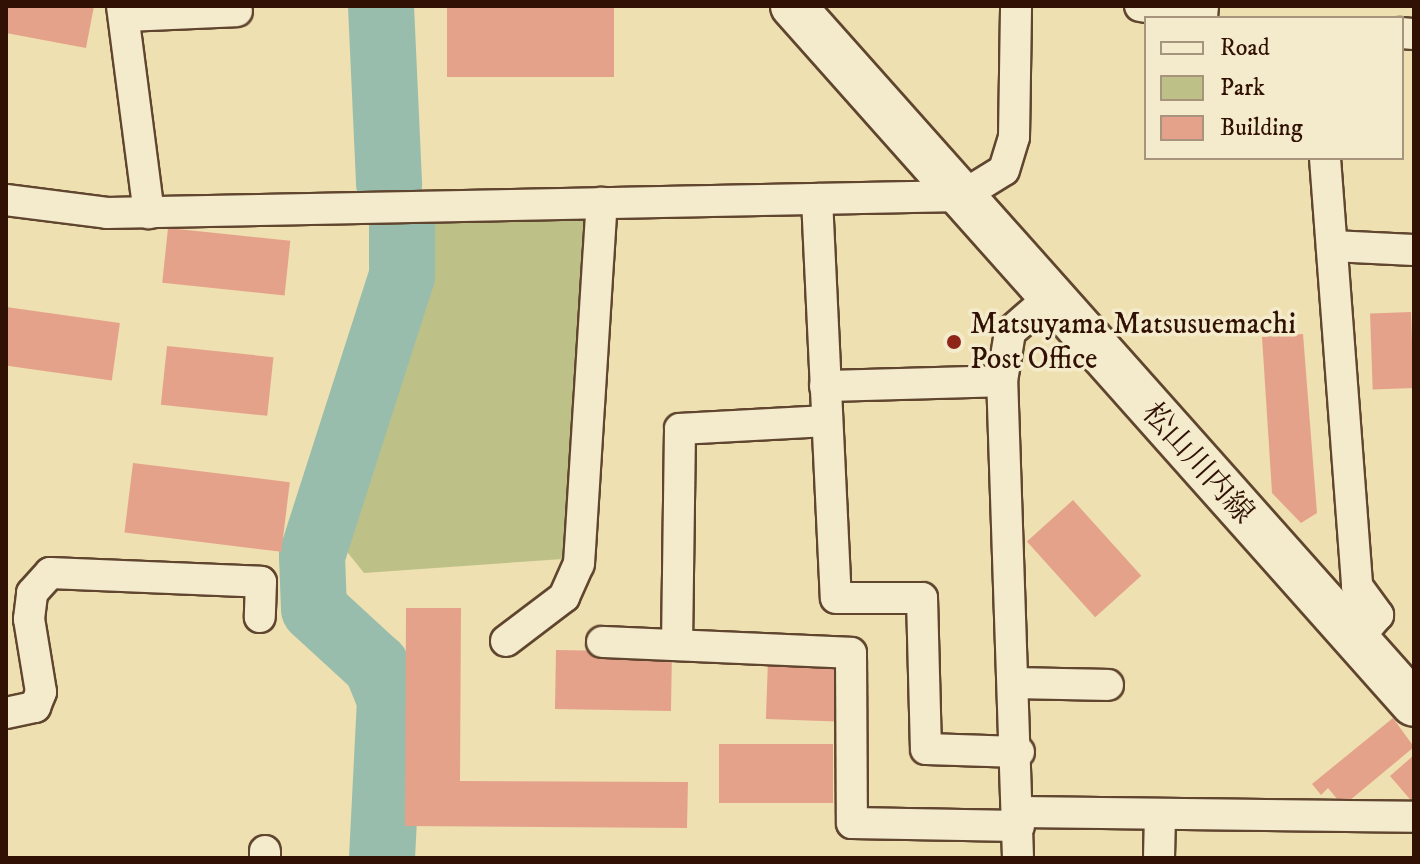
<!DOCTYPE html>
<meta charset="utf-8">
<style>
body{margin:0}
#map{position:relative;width:1420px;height:864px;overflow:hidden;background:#eee0b0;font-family:"IM FELL DW Pica","Noto Serif JP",serif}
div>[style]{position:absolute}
.green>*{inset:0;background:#bdc188}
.river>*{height:66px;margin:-33px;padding:0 33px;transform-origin:33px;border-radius:33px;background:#99bdac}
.building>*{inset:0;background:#e5a28b;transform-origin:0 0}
.roads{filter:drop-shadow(2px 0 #60452f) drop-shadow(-2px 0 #60452f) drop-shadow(0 2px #60452f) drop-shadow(0 -2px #60452f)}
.street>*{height:30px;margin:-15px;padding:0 15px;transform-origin:15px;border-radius:15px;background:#f4ebcc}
.secondary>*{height:44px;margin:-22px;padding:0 22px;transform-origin:22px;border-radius:22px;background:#f4ebcc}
.dots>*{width:22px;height:22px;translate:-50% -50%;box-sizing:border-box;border:4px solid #f4ebcc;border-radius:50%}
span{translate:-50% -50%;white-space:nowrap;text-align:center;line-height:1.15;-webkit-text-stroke:7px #f4ebcc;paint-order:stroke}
.poi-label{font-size:30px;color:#301104}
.left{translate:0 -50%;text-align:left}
.street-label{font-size:30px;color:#301104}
.frame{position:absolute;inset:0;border:8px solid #301104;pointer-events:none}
.legend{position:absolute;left:1144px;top:16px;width:260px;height:144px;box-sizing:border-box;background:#f4ebcc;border:2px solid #a6947c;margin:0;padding:10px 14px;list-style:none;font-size:24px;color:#301104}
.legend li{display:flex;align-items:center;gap:16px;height:40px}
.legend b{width:40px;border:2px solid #a6947c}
</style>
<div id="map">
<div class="green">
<i style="clip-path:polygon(589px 217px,573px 547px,563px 559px,364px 573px,348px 553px,349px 492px,433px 220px)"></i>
</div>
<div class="river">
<i style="left:381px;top:6px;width:179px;rotate:87.4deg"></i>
<i style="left:382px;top:858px;width:158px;rotate:-87.1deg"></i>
<i style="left:390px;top:700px;width:37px;rotate:-112deg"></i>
<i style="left:376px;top:666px;width:84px;rotate:-137.4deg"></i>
<i style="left:314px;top:609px;width:53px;rotate:-92.2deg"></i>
<i style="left:312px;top:556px;width:294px;rotate:-72.2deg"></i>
<i style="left:402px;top:276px;width:53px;rotate:-90deg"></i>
</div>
<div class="building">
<i style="clip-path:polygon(6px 6px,94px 6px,86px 48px,6px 33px)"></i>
<i style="left:447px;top:6px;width:167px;height:71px"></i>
<i style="left:168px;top:228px;width:123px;height:55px;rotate:6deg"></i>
<i style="left:6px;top:307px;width:115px;height:58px;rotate:8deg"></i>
<i style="left:1411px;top:312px;width:76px;height:41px;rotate:88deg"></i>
<i style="clip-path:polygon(1303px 334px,1317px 513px,1301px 523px,1272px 493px,1262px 337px)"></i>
<i style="left:167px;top:346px;width:107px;height:59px;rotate:6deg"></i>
<i style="left:133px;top:463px;width:158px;height:70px;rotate:7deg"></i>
<i style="left:1073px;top:500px;width:102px;height:62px;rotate:48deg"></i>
<i style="clip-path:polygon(406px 608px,461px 608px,460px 781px,688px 782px,687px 828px,405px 826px)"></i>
<i style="left:556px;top:650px;width:116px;height:59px;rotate:1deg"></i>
<i style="left:768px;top:659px;width:71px;height:60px;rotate:2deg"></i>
<i style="clip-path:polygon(1393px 718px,1414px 747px,1343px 806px,1328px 788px,1321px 795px,1312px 784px)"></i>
<i style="left:719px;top:744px;width:114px;height:59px"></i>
<i style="clip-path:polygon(1414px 755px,1414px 804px,1390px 776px)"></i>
</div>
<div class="roads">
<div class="street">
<i style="left:122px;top:6px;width:209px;rotate:82.6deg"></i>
<i style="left:1140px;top:6px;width:63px;rotate:9.2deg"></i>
<i style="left:1202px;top:16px;width:10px;rotate:-84deg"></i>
<i style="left:124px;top:16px;width:113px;rotate:-2.5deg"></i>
<i style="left:1402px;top:33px;width:12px;rotate:5deg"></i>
<i style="left:1325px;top:158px;width:429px;rotate:85.7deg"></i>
<i style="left:1357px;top:586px;width:36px;rotate:54deg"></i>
<i style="left:1378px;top:615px;width:35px;rotate:131deg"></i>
<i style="left:817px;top:199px;width:399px;rotate:87.3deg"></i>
<i style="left:836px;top:598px;width:86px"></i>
<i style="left:922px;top:598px;width:151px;rotate:88.5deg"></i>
<i style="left:926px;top:749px;width:93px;rotate:1.8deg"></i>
<i style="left:6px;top:200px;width:102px;rotate:7.3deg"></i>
<i style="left:107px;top:213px;width:855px;rotate:-1.14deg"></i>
<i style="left:962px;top:196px;width:49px;rotate:-31.8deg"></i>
<i style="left:1004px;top:170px;width:34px;rotate:-73deg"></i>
<i style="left:1014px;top:137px;width:131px;rotate:-89.1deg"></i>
<i style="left:1332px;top:246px;width:82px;rotate:2.8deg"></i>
<i style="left:825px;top:386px;width:177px;rotate:-1.6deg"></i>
<i style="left:506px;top:641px;width:73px;rotate:-37.2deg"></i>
<i style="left:564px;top:597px;width:36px;rotate:-66deg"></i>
<i style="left:579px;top:564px;width:362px;rotate:-86.4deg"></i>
<i style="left:602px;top:642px;width:249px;rotate:2.5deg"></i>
<i style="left:851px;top:653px;width:170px;rotate:89.7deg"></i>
<i style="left:852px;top:823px;width:167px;rotate:1deg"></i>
<i style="left:677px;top:645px;width:216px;rotate:-89.2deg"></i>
<i style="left:680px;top:429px;width:146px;rotate:-3.1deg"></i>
<i style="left:1016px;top:683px;width:92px;rotate:1.2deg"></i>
<i style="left:6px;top:713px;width:30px;rotate:-12deg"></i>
<i style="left:35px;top:707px;width:16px;rotate:-68deg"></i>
<i style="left:41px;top:692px;width:74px;rotate:-99.3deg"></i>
<i style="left:29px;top:619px;width:26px;rotate:-83deg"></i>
<i style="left:32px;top:593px;width:27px;rotate:-48deg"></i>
<i style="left:50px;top:573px;width:211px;rotate:2.4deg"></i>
<i style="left:261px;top:582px;width:35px;rotate:92deg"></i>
<i style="left:1019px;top:812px;width:395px;rotate:0.7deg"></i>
<i style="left:265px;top:858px;width:7px;rotate:-90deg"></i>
<i style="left:1018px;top:858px;width:477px;rotate:-91.9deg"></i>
<i style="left:1002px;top:381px;width:50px;rotate:-80.7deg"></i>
<i style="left:1010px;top:332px;width:50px;rotate:-41deg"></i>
<i style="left:1159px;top:858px;width:44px;rotate:-88.7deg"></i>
</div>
<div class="secondary">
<i style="left:793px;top:6px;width:934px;rotate:48.34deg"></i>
</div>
</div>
<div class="dots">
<i style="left:954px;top:342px;background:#8f2418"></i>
</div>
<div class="poi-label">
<span class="left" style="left:970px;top:342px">Matsuyama Matsusuemachi<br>Post Office</span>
</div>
<div class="street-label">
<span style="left:1197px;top:464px;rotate:48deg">松山川内線</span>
</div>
<div class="frame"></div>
<ul class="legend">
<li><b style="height:10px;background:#f4ebcc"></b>Road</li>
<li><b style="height:22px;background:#bdc188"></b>Park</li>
<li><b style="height:22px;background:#e5a28b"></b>Building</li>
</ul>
</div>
